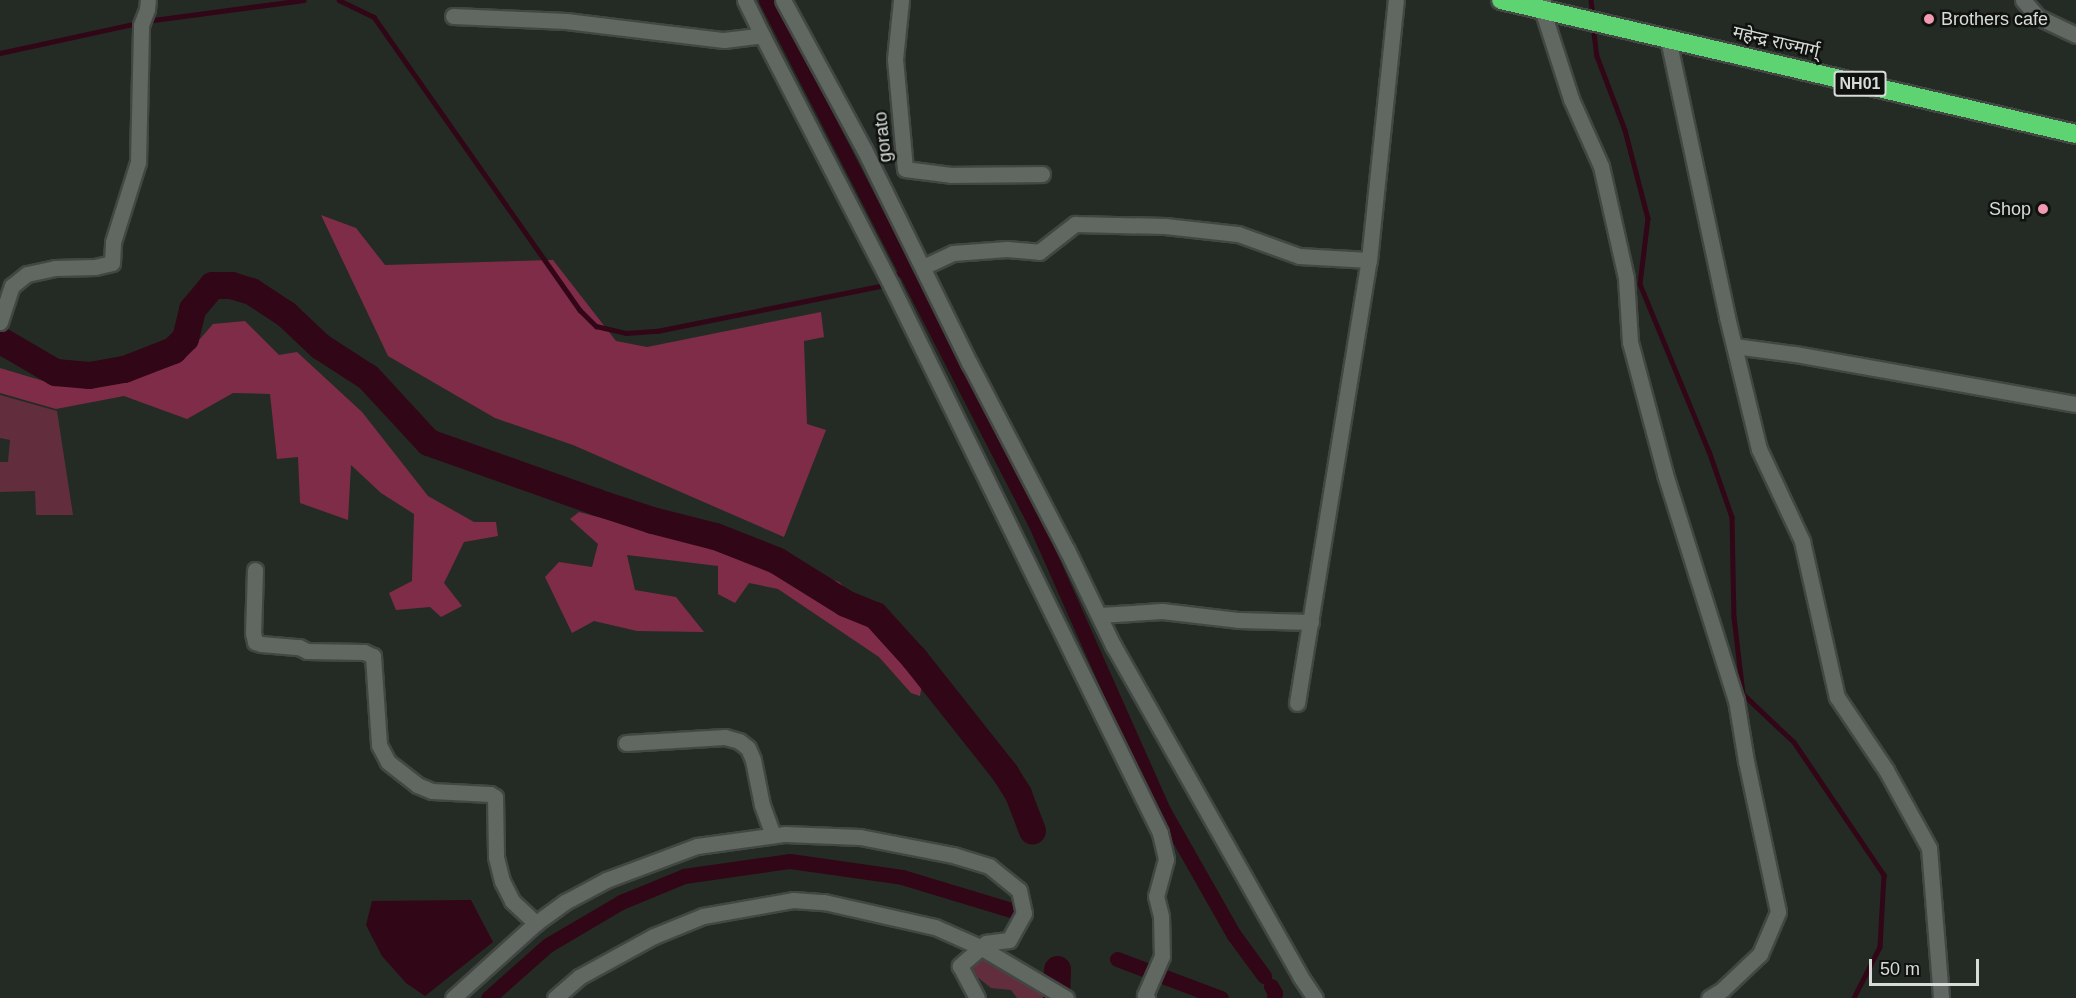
<!DOCTYPE html>
<meta charset="utf-8">
<style>
body{margin:0}
#map{position:relative;width:2076px;height:998px;overflow:hidden;background:#242b24;font-family:Helvetica,"Noto Sans Devanagari",sans-serif}
div>[style]{position:absolute}
.green>*{inset:0;background:#622e3e}
.forest>*{inset:0;background:#7f2c49}
.water>*{inset:0;background:#310616}
.stream>*{height:4.5px;margin:-2.25px;padding:0 2.25px;transform-origin:2.25px;border-radius:2.25px;background:#310616}
.canal>*{height:15px;margin:-7.5px;padding:0 7.5px;transform-origin:7.5px;border-radius:7.5px;background:#310616}
.river>*{height:27px;margin:-13.5px;padding:0 13.5px;transform-origin:13.5px;border-radius:13.5px;background:#310616}
.roads{filter:drop-shadow(2px 0 #424743) drop-shadow(-2px 0 #424743) drop-shadow(0 2px #424743) drop-shadow(0 -2px #424743)}
.minor>*{height:15px;margin:-7.5px;padding:0 7.5px;transform-origin:7.5px;border-radius:7.5px;background:#606861}
.highway>*{height:18px;margin:-9px;padding:0 9px;transform-origin:9px;border-radius:9px;background:#5dd371}
.dots>*{width:16px;height:16px;translate:-50% -50%;box-sizing:border-box;border:3px solid #0f120f;border-radius:50%}
span{translate:-50% -50%;white-space:nowrap;text-align:center;line-height:1.15;-webkit-text-stroke:5px #0f120f;paint-order:stroke}
.shield-label span{padding:2px 4px;background:#0f120f;border:2px solid;border-radius:4px;-webkit-text-stroke-width:0}
.shield-label{font-size:16px;color:#d8dcd8;font-weight:700}
.poi-label{font-size:18px;color:#d8dcd8}
.left{translate:0 -50%;text-align:left}
.right{translate:-100% -50%;text-align:right}
.street-label{font-size:18px;color:#d8dcd8}
.scale{position:absolute;left:1869px;top:959px;width:110px;height:27px;box-sizing:border-box;border:3px solid #d8dcd8;border-top:0;padding-left:8px;font-size:18px;line-height:21px;white-space:nowrap;color:#d8dcd8;-webkit-text-stroke:4px #0f120f;paint-order:stroke}
</style>
<div id="map">
<div class="green">
<i style="clip-path:polygon(0 395px,57px 411px,73px 515px,36px 515px,35px 491px,0 492px,0 462px,8px 462px,10px 440px,0 438px)"></i>
<i style="clip-path:polygon(980px 957px,1008px 974px,1055px 998px,1017px 998px,1011px 990px,991px 988px,971px 972px)"></i>
</div>
<div class="forest">
<i style="clip-path:polygon(321px 215px,356px 228px,385px 265px,553px 260px,616px 341px,647px 347px,821px 312px,824px 337px,804px 341px,807px 424px,826px 430px,784px 537px,573px 445px,495px 418px,388px 356px)"></i>
<i style="clip-path:polygon(245px 321px,279px 355px,297px 352px,362px 412px,428px 496px,474px 522px,496px 522px,498px 536px,464px 542px,444px 583px,462px 606px,441px 617px,430px 607px,396px 610px,389px 593px,412px 581px,414px 514px,381px 493px,351px 465px,348px 520px,300px 503px,298px 457px,277px 459px,270px 394px,233px 393px,187px 419px,124px 396px,56px 409px,0 393px,0 368px,50px 383px,122px 382px,187px 354px,213px 324px)"></i>
<i style="clip-path:polygon(579px 512px,723px 550px,788px 564px,839px 582px,866px 609px,923px 678px,920px 696px,911px 693px,879px 657px,778px 589px,749px 583px,735px 603px,718px 594px,718px 566px,627px 555px,635px 590px,676px 597px,704px 632px,637px 631px,594px 621px,572px 633px,545px 577px,559px 562px,592px 567px,598px 544px,570px 519px)"></i>
</div>
<div class="water">
<i style="clip-path:polygon(471px 900px,493px 942px,425px 996px,406px 983px,382px 956px,366px 925px,372px 901px)"></i>
</div>
<div class="stream">
<i style="left:339px;top:0;width:39px;rotate:26deg"></i>
<i style="left:374px;top:17px;width:358px;rotate:54.9deg"></i>
<i style="left:580px;top:310px;width:23px;rotate:45deg"></i>
<i style="left:596px;top:326px;width:31px;rotate:13deg"></i>
<i style="left:626px;top:333px;width:31px;rotate:-4deg"></i>
<i style="left:657px;top:331px;width:227px;rotate:-11.4deg"></i>
<i style="left:1591px;top:0;width:17px;rotate:83deg"></i>
<i style="left:146px;top:21px;width:159px;rotate:-7.6deg"></i>
<i style="left:1593px;top:25px;width:31px;rotate:83deg"></i>
<i style="left:1597px;top:56px;width:79px;rotate:69.3deg"></i>
<i style="left:1625px;top:130px;width:91px;rotate:75.4deg"></i>
<i style="left:1648px;top:218px;width:66px;rotate:96.9deg"></i>
<i style="left:1640px;top:284px;width:181px;rotate:67.6deg"></i>
<i style="left:1709px;top:451px;width:70px;rotate:70.8deg"></i>
<i style="left:1732px;top:517px;width:100px;rotate:88.9deg"></i>
<i style="left:1734px;top:617px;width:78px;rotate:83.3deg"></i>
<i style="left:1743px;top:694px;width:70px;rotate:43.3deg"></i>
<i style="left:1794px;top:742px;width:161px;rotate:55.9deg"></i>
<i style="left:1884px;top:875px;width:72px;rotate:93.2deg"></i>
<i style="left:1880px;top:947px;width:57px;rotate:117deg"></i>
<i style="left:0;top:53px;width:141px;rotate:-12.3deg"></i>
<i style="left:895px;top:275px;width:9px;rotate:-18deg"></i>
</div>
<div class="canal">
<i style="left:766px;top:0;width:590px;rotate:62.78deg"></i>
<i style="left:1036px;top:525px;width:314px;rotate:66deg"></i>
<i style="left:1164px;top:812px;width:142px;rotate:60.4deg"></i>
<i style="left:1234px;top:935px;width:51px;rotate:53.8deg"></i>
<i style="left:1117px;top:959px;width:111px;rotate:20.6deg"></i>
<i style="left:1271px;top:986px;width:8px;rotate:60deg"></i>
<i style="left:1275px;top:993px;width:5px;rotate:101deg"></i>
<i style="left:488px;top:998px;width:80px;rotate:-41.5deg"></i>
<i style="left:548px;top:945px;width:85px;rotate:-30.5deg"></i>
<i style="left:621px;top:902px;width:68px;rotate:-22.4deg"></i>
<i style="left:684px;top:876px;width:107px;rotate:-8.1deg"></i>
<i style="left:790px;top:861px;width:113px;rotate:8.1deg"></i>
<i style="left:902px;top:877px;width:114px;rotate:16.8deg"></i>
</div>
<div class="river">
<i style="left:0;top:340px;width:64px;rotate:30.2deg"></i>
<i style="left:55px;top:372px;width:34px;rotate:5deg"></i>
<i style="left:89px;top:375px;width:36px;rotate:-10deg"></i>
<i style="left:124px;top:369px;width:53px;rotate:-21.2deg"></i>
<i style="left:173px;top:350px;width:17px;rotate:-45deg"></i>
<i style="left:185px;top:338px;width:30px;rotate:-76deg"></i>
<i style="left:192px;top:309px;width:31px;rotate:-50deg"></i>
<i style="left:212px;top:285px;width:19px"></i>
<i style="left:231px;top:285px;width:21px;rotate:17deg"></i>
<i style="left:251px;top:291px;width:42px;rotate:33.3deg"></i>
<i style="left:286px;top:314px;width:47px;rotate:43.3deg"></i>
<i style="left:320px;top:346px;width:57px;rotate:32.9deg"></i>
<i style="left:368px;top:377px;width:88px;rotate:47.3deg"></i>
<i style="left:428px;top:442px;width:179px;rotate:19.5deg"></i>
<i style="left:597px;top:502px;width:58px;rotate:18.1deg"></i>
<i style="left:652px;top:520px;width:65px;rotate:14.3deg"></i>
<i style="left:715px;top:536px;width:66px;rotate:21.5deg"></i>
<i style="left:776px;top:560px;width:81px;rotate:31.9deg"></i>
<i style="left:845px;top:603px;width:32px;rotate:22deg"></i>
<i style="left:875px;top:615px;width:58px;rotate:47.8deg"></i>
<i style="left:914px;top:658px;width:147px;rotate:51.6deg"></i>
<i style="left:1005px;top:773px;width:25px;rotate:58deg"></i>
<i style="left:1018px;top:794px;width:39px;rotate:69deg"></i>
<i style="left:1056px;top:998px;width:29px;rotate:-88deg"></i>
</div>
<div class="roads">
<div class="minor">
<i style="left:783px;top:0;width:170px;rotate:61.5deg"></i>
<i style="left:864px;top:149px;width:240px;rotate:63.8deg"></i>
<i style="left:970px;top:364px;width:210px;rotate:62.5deg"></i>
<i style="left:1067px;top:550px;width:106px;rotate:64.2deg"></i>
<i style="left:1113px;top:645px;width:380px;rotate:60.5deg"></i>
<i style="left:1300px;top:976px;width:27px;rotate:56deg"></i>
<i style="left:901px;top:0;width:59px;rotate:95.8deg"></i>
<i style="left:895px;top:59px;width:110px;rotate:84.8deg"></i>
<i style="left:905px;top:169px;width:46px;rotate:7.4deg"></i>
<i style="left:951px;top:175px;width:91px;rotate:-0.6deg"></i>
<i style="left:1543px;top:0;width:9px;rotate:96deg"></i>
<i style="left:1542px;top:9px;width:95px;rotate:72.1deg"></i>
<i style="left:1571px;top:99px;width:73px;rotate:65.9deg"></i>
<i style="left:1601px;top:166px;width:115px;rotate:77.4deg"></i>
<i style="left:1626px;top:278px;width:64px;rotate:86.4deg"></i>
<i style="left:1630px;top:342px;width:137px;rotate:75.1deg"></i>
<i style="left:1665px;top:474px;width:237px;rotate:72.6deg"></i>
<i style="left:1736px;top:700px;width:62px;rotate:80.7deg"></i>
<i style="left:1746px;top:761px;width:154px;rotate:78deg"></i>
<i style="left:1778px;top:912px;width:46px;rotate:113.2deg"></i>
<i style="left:1760px;top:954px;width:52px;rotate:136.5deg"></i>
<i style="left:1722px;top:990px;width:15px;rotate:148deg"></i>
<i style="left:2023px;top:0;width:23px;rotate:49deg"></i>
<i style="left:2038px;top:17px;width:42px;rotate:25.3deg"></i>
<i style="left:453px;top:16px;width:113px;rotate:2.5deg"></i>
<i style="left:566px;top:21px;width:159px;rotate:6.9deg"></i>
<i style="left:724px;top:40px;width:38px;rotate:-7deg"></i>
<i style="left:762px;top:35px;width:39px;rotate:-116deg"></i>
<i style="left:762px;top:35px;width:281px;rotate:62.7deg"></i>
<i style="left:891px;top:285px;width:610px;rotate:63.85deg"></i>
<i style="left:1160px;top:833px;width:27px;rotate:77deg"></i>
<i style="left:1166px;top:859px;width:38px;rotate:105deg"></i>
<i style="left:1156px;top:896px;width:21px;rotate:76deg"></i>
<i style="left:1161px;top:916px;width:40px;rotate:88.6deg"></i>
<i style="left:1162px;top:956px;width:43px;rotate:113.6deg"></i>
<i style="left:1145px;top:995px;width:4px;rotate:56deg"></i>
<i style="left:1668px;top:39px;width:284px;rotate:78deg"></i>
<i style="left:1727px;top:317px;width:136px;rotate:76.4deg"></i>
<i style="left:1759px;top:449px;width:102px;rotate:64.9deg"></i>
<i style="left:1802px;top:541px;width:160px;rotate:77.4deg"></i>
<i style="left:1837px;top:697px;width:88px;rotate:56.1deg"></i>
<i style="left:1886px;top:770px;width:89px;rotate:61.1deg"></i>
<i style="left:1929px;top:848px;width:150px;rotate:85.4deg"></i>
<i style="left:923px;top:267px;width:33px;rotate:-25deg"></i>
<i style="left:953px;top:253px;width:54px;rotate:-4.2deg"></i>
<i style="left:1007px;top:249px;width:32px;rotate:5deg"></i>
<i style="left:1039px;top:252px;width:46px;rotate:-37.9deg"></i>
<i style="left:1075px;top:224px;width:90px;rotate:1.3deg"></i>
<i style="left:1165px;top:226px;width:73px;rotate:6.3deg"></i>
<i style="left:1238px;top:234px;width:65px;rotate:19.8deg"></i>
<i style="left:1299px;top:256px;width:70px;rotate:3.3deg"></i>
<i style="left:0;top:322px;width:38px;rotate:-72deg"></i>
<i style="left:12px;top:286px;width:19px;rotate:-39deg"></i>
<i style="left:27px;top:274px;width:29px;rotate:-12deg"></i>
<i style="left:55px;top:268px;width:40px;rotate:-1.4deg"></i>
<i style="left:95px;top:267px;width:17px;rotate:-13deg"></i>
<i style="left:112px;top:263px;width:21px;rotate:-87deg"></i>
<i style="left:113px;top:242px;width:84px;rotate:-72.6deg"></i>
<i style="left:138px;top:162px;width:137px;rotate:-88.7deg"></i>
<i style="left:141px;top:25px;width:17px;rotate:-69deg"></i>
<i style="left:147px;top:9px;width:9px;rotate:-84deg"></i>
<i style="left:1734px;top:346px;width:62px;rotate:7.5deg"></i>
<i style="left:1795px;top:354px;width:285px;rotate:10.1deg"></i>
<i style="left:255px;top:570px;width:63px;rotate:91.8deg"></i>
<i style="left:253px;top:633px;width:9px;rotate:77deg"></i>
<i style="left:255px;top:642px;width:6px;rotate:18deg"></i>
<i style="left:261px;top:644px;width:38px;rotate:5deg"></i>
<i style="left:299px;top:647px;width:9px;rotate:27deg"></i>
<i style="left:307px;top:651px;width:57px;rotate:1deg"></i>
<i style="left:364px;top:652px;width:10px;rotate:24deg"></i>
<i style="left:373px;top:656px;width:89px;rotate:86.1deg"></i>
<i style="left:379px;top:745px;width:19px;rotate:62deg"></i>
<i style="left:388px;top:762px;width:37px;rotate:38deg"></i>
<i style="left:417px;top:785px;width:16px;rotate:22deg"></i>
<i style="left:432px;top:791px;width:58px;rotate:3deg"></i>
<i style="left:490px;top:794px;width:6px;rotate:31deg"></i>
<i style="left:495px;top:797px;width:60px;rotate:89deg"></i>
<i style="left:496px;top:857px;width:25px;rotate:76deg"></i>
<i style="left:502px;top:881px;width:22px;rotate:63deg"></i>
<i style="left:512px;top:901px;width:33px;rotate:43deg"></i>
<i style="left:1099px;top:615px;width:63px;rotate:-3.6deg"></i>
<i style="left:1162px;top:611px;width:78px;rotate:6.7deg"></i>
<i style="left:1239px;top:620px;width:72px;rotate:1.6deg"></i>
<i style="left:1297px;top:703px;width:449px;rotate:-80.8deg"></i>
<i style="left:1369px;top:260px;width:261px;rotate:-84.1deg"></i>
<i style="left:626px;top:743px;width:99px;rotate:-3.5deg"></i>
<i style="left:725px;top:737px;width:15px;rotate:16deg"></i>
<i style="left:739px;top:741px;width:11px;rotate:38deg"></i>
<i style="left:748px;top:748px;width:13px;rotate:67deg"></i>
<i style="left:753px;top:760px;width:46px;rotate:78.7deg"></i>
<i style="left:762px;top:805px;width:32px;rotate:70deg"></i>
<i style="left:453px;top:998px;width:112px;rotate:-42.1deg"></i>
<i style="left:536px;top:923px;width:36px;rotate:-36deg"></i>
<i style="left:565px;top:902px;width:47px;rotate:-28.2deg"></i>
<i style="left:606px;top:880px;width:97px;rotate:-20.5deg"></i>
<i style="left:697px;top:846px;width:89px;rotate:-7.8deg"></i>
<i style="left:785px;top:834px;width:75px;rotate:2.3deg"></i>
<i style="left:860px;top:837px;width:95px;rotate:11deg"></i>
<i style="left:953px;top:855px;width:38px;rotate:17deg"></i>
<i style="left:989px;top:866px;width:38px;rotate:39deg"></i>
<i style="left:1019px;top:890px;width:24px;rotate:78deg"></i>
<i style="left:1024px;top:913px;width:31px;rotate:119deg"></i>
<i style="left:1009px;top:940px;width:23px;rotate:173deg"></i>
<i style="left:986px;top:943px;width:35px;rotate:139deg"></i>
<i style="left:960px;top:966px;width:36px;rotate:62deg"></i>
<i style="left:555px;top:998px;width:32px;rotate:-41deg"></i>
<i style="left:579px;top:977px;width:85px;rotate:-28.7deg"></i>
<i style="left:654px;top:936px;width:53px;rotate:-22.2deg"></i>
<i style="left:703px;top:916px;width:91px;rotate:-10.1deg"></i>
<i style="left:793px;top:900px;width:31px;rotate:4deg"></i>
<i style="left:824px;top:902px;width:114px;rotate:12.7deg"></i>
<i style="left:935px;top:927px;width:49px;rotate:24deg"></i>
<i style="left:980px;top:947px;width:100px;rotate:30.7deg"></i>
</div>
<div class="highway">
<i style="left:1501px;top:0;width:590px;rotate:13.12deg"></i>
</div>
</div>
<div class="dots">
<i style="left:1929px;top:19px;background:#f19ab2"></i>
<i style="left:2043px;top:209px;background:#f19ab2"></i>
</div>
<div class="shield-label">
<span style="left:1860px;top:84px">NH01</span>
</div>
<div class="poi-label">
<span class="left" style="left:1941px;top:19px">Brothers cafe</span>
<span class="right" style="left:2031px;top:209px">Shop</span>
</div>
<div class="street-label">
<span style="left:1776px;top:42px;rotate:13deg">महेन्द्र राज्मार्ग्</span>
<span style="left:883px;top:137px;rotate:-96deg">gorato</span>
</div>
<div class="scale">50 m</div>
</div>
